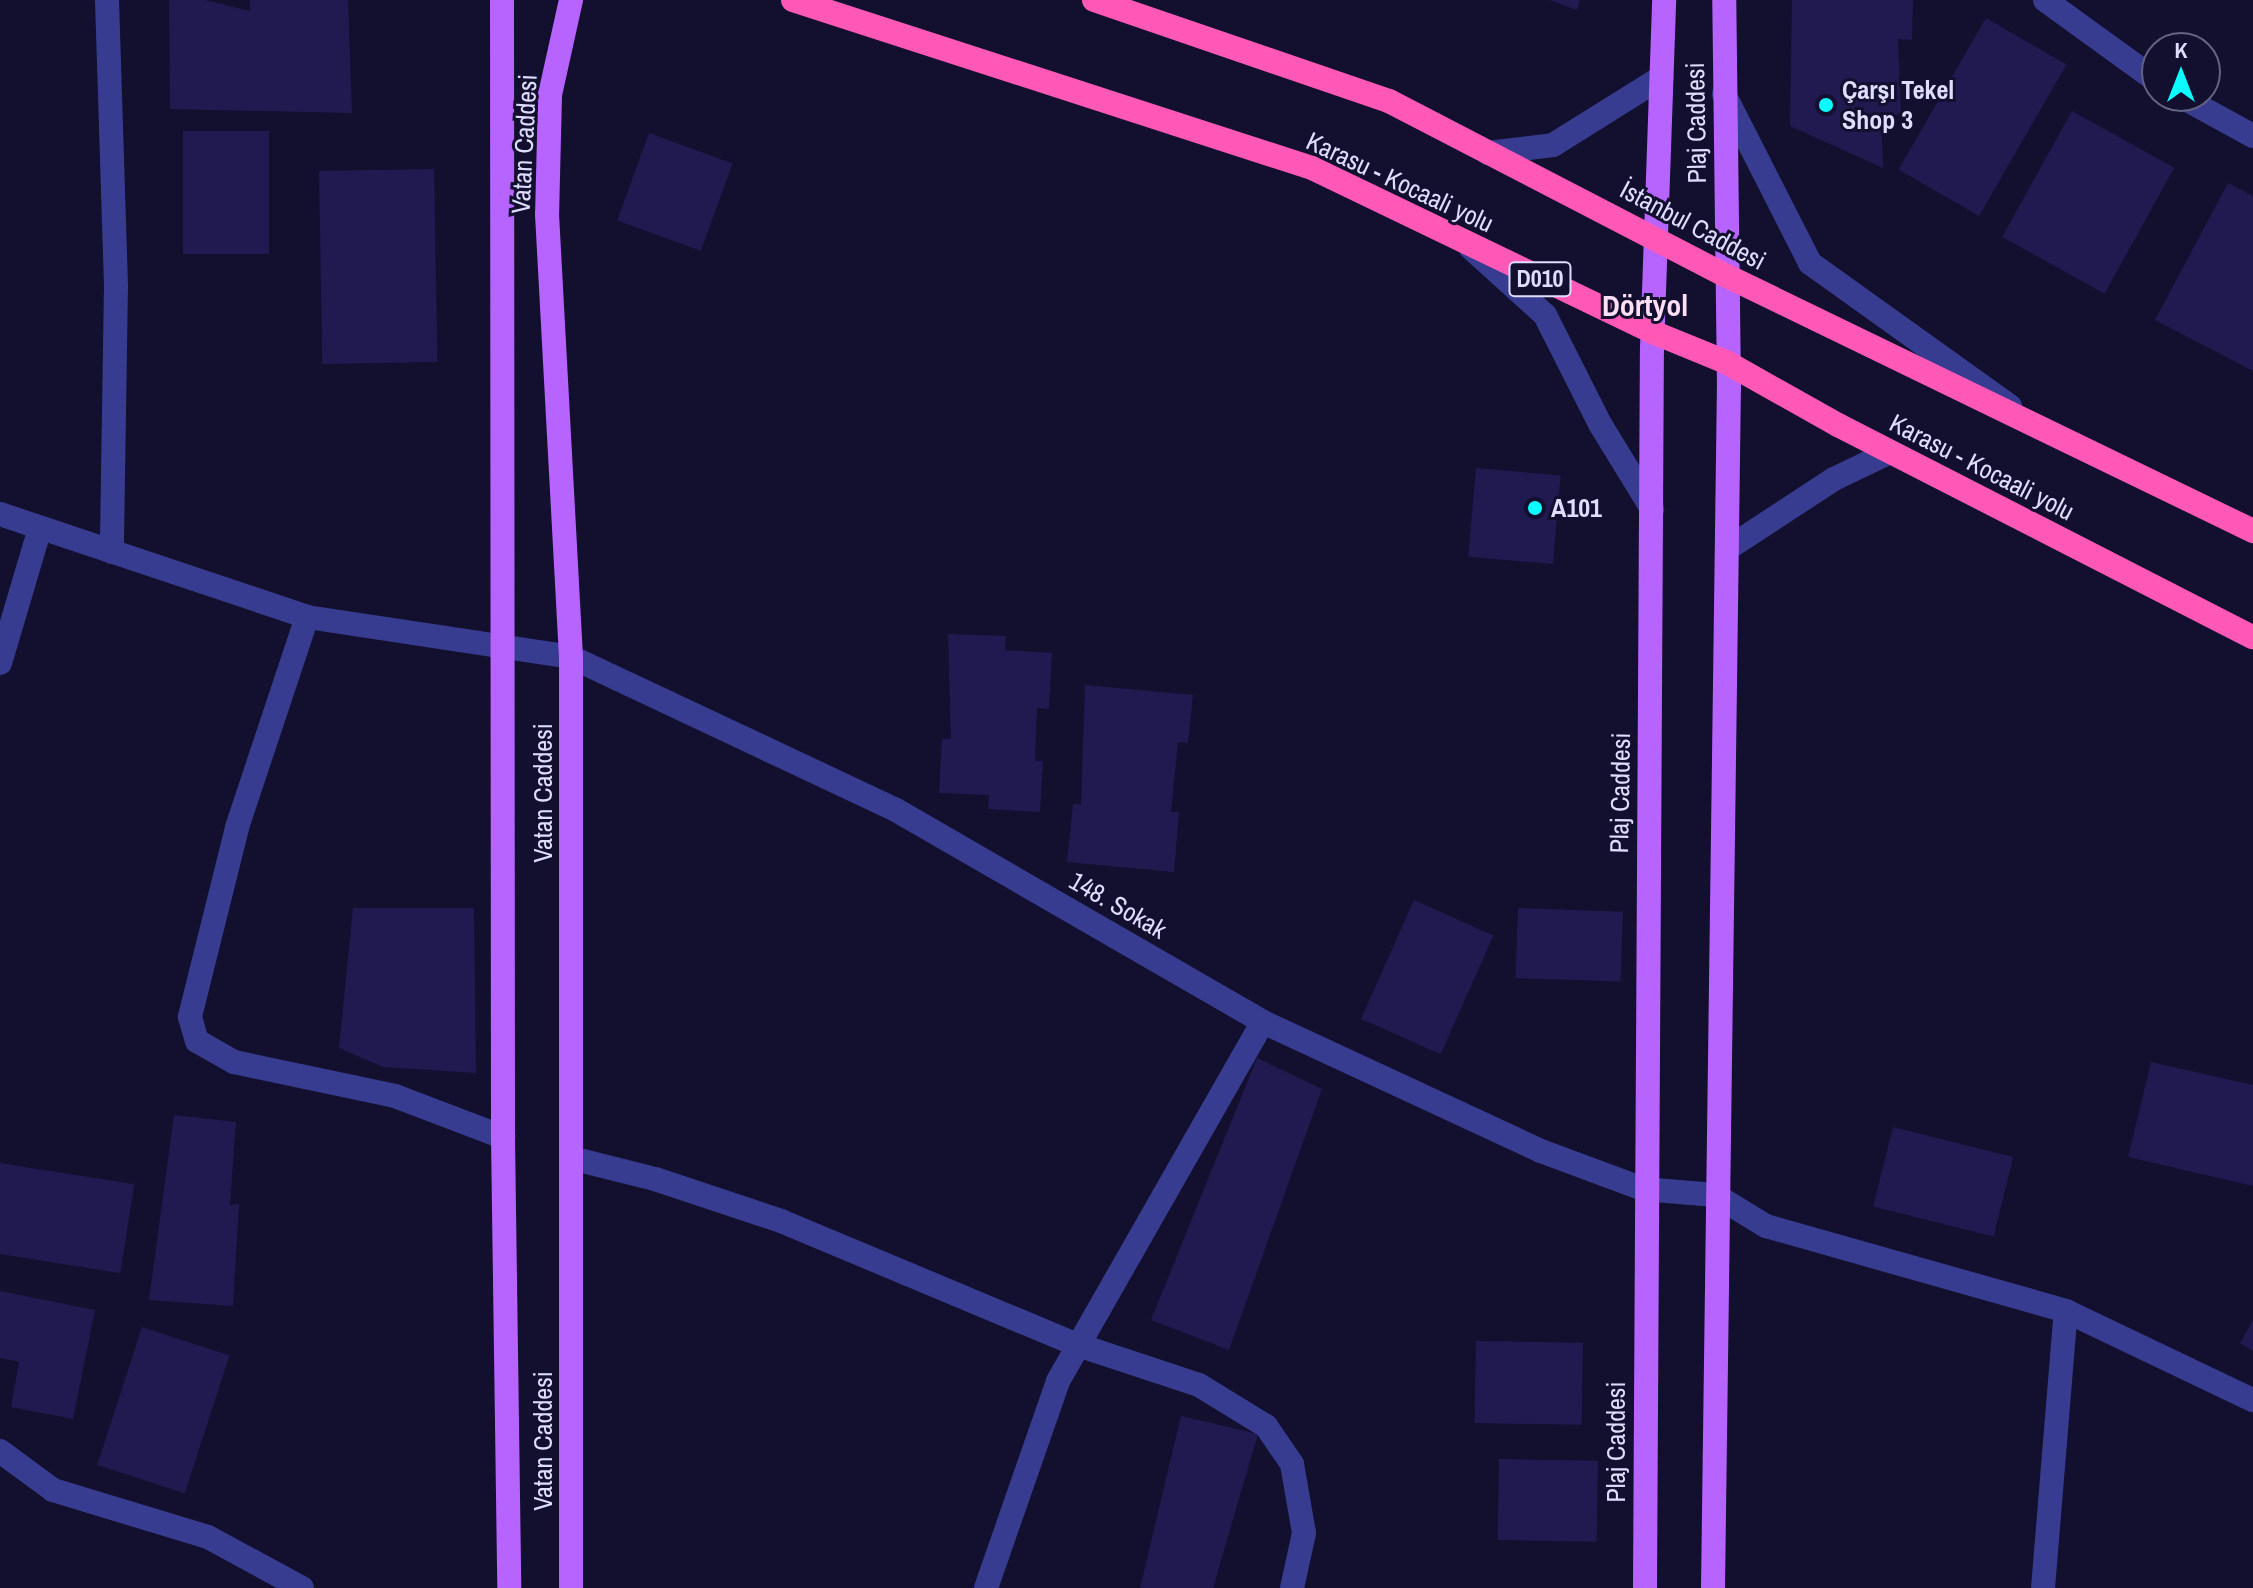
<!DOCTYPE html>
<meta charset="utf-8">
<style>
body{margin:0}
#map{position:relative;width:2253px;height:1588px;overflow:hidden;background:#12102e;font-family:"Archivo Narrow",sans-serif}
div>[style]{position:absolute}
.building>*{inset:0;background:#211a50;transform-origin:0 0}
.minor>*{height:24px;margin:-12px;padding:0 12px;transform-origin:12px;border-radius:12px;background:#383c90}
.major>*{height:24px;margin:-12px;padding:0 12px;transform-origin:12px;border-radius:12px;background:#b764ff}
.highway>*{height:24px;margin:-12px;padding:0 12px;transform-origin:12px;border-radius:12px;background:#ff58b7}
.dots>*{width:22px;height:22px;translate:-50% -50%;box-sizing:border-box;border:4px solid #12102e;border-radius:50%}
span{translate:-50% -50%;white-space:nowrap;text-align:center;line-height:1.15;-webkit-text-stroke:6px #12102e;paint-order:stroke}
.shield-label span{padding:2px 6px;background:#12102e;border:2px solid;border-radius:6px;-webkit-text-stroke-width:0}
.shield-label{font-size:24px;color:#deddff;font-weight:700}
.poi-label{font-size:26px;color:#deddff;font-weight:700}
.left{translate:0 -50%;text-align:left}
.street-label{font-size:26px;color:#deddff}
.quarter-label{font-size:30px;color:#ffdff6;font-weight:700}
.north{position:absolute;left:2141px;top:32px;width:80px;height:80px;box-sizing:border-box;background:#12102e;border:2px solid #646282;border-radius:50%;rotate:0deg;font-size:22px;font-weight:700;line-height:32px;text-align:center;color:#deddff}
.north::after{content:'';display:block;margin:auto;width:28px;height:36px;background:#09fcff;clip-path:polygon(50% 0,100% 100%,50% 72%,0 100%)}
</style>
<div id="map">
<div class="building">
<i style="clip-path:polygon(169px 0,205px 0,250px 11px,250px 0,348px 0,352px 113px,170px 109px)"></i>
<i style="clip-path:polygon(1550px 0,1580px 0,1577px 10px)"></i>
<i style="clip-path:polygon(1792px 0,1913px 0,1912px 40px,1898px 39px,1901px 112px,1893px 117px,1894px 129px,1882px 134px,1883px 168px,1790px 126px)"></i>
<i style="left:1986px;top:18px;width:93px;height:175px;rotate:30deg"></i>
<i style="left:2072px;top:111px;width:117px;height:144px;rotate:29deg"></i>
<i style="left:183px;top:131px;width:86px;height:123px"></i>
<i style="left:649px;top:133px;width:89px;height:93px;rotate:20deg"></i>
<i style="left:434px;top:169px;width:193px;height:115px;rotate:89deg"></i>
<i style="clip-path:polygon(2228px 183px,2253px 196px,2253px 371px,2155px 320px)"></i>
<i style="left:1476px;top:468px;width:85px;height:89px;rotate:5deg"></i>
<i style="clip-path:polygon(948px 634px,1006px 636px,1005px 650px,1052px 653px,1049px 709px,1037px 708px,1035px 761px,1043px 761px,1040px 812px,988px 809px,989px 795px,939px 793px,942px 739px,951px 739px)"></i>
<i style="clip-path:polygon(1085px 685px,1193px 695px,1188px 743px,1178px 742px,1171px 812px,1179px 812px,1174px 872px,1067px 862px,1073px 804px,1081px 805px)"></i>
<i style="left:1414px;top:900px;width:87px;height:130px;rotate:24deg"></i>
<i style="clip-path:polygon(353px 908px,474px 908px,476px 1073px,383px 1067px,339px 1048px)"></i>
<i style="left:1518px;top:908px;width:105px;height:70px;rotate:2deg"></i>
<i style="clip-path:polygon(1257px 1058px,1322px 1089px,1229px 1350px,1151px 1320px)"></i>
<i style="clip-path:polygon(2151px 1062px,2253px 1085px,2253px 1186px,2128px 1157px)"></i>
<i style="clip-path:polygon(174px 1115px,236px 1122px,230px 1205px,239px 1204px,233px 1306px,149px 1300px)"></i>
<i style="left:1893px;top:1127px;width:124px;height:82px;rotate:14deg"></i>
<i style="left:0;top:1163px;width:136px;height:90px;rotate:9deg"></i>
<i style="clip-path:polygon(0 1291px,95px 1310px,73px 1419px,11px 1407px,19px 1362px,0 1358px)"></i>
<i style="clip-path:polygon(2253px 1320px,2253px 1351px,2240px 1343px)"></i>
<i style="left:142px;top:1327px;width:92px;height:145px;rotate:18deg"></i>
<i style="left:1476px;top:1341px;width:107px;height:82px;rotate:1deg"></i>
<i style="clip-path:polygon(1181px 1416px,1258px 1434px,1213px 1588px,1140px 1588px)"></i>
<i style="left:1499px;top:1459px;width:99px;height:81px;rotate:1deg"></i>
</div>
<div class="minor">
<i style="left:107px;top:0;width:285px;rotate:88.2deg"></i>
<i style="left:116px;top:285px;width:267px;rotate:90.9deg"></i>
<i style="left:2045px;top:0;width:138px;rotate:35.9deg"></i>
<i style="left:1724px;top:94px;width:190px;rotate:63deg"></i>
<i style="left:1810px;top:263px;width:246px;rotate:35.6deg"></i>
<i style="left:2180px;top:96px;width:83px;rotate:28.7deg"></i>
<i style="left:1488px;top:153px;width:65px;rotate:-7deg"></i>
<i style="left:1553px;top:145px;width:128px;rotate:-32deg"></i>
<i style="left:1470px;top:247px;width:101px;rotate:42.2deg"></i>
<i style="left:1545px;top:315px;width:122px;rotate:63.2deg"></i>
<i style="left:1600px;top:424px;width:100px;rotate:58.5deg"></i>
<i style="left:0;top:514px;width:324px;rotate:18.5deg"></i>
<i style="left:307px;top:617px;width:267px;rotate:8.6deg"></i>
<i style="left:571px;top:657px;width:359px;rotate:25.2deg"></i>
<i style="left:896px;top:810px;width:424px;rotate:30deg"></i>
<i style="left:1263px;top:1022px;width:306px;rotate:24.9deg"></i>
<i style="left:1541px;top:1151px;width:109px;rotate:20.4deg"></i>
<i style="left:1643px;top:1189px;width:72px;rotate:4.8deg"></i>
<i style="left:1715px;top:1195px;width:60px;rotate:31.3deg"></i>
<i style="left:1766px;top:1226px;width:312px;rotate:15.8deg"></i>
<i style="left:2066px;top:1311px;width:207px;rotate:25.5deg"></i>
<i style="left:1727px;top:549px;width:128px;rotate:-33.2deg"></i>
<i style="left:1834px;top:479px;width:62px;rotate:-25.7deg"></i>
<i style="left:307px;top:617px;width:222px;rotate:108.4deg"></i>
<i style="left:237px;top:828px;width:195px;rotate:104deg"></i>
<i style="left:190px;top:1017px;width:25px;rotate:74deg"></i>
<i style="left:197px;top:1041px;width:43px;rotate:29.6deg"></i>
<i style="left:234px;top:1062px;width:165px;rotate:11.9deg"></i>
<i style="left:395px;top:1096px;width:116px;rotate:20.8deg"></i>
<i style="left:0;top:663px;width:141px;rotate:-73.5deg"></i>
<i style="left:571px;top:1158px;width:87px;rotate:14deg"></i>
<i style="left:655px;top:1179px;width:133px;rotate:18.4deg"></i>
<i style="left:781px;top:1221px;width:322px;rotate:22.7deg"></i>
<i style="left:1078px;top:1345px;width:127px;rotate:18.3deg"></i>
<i style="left:1199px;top:1385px;width:79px;rotate:31.5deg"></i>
<i style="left:1266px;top:1426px;width:46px;rotate:55.6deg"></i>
<i style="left:1292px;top:1464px;width:70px;rotate:80.1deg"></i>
<i style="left:1304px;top:1533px;width:56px;rotate:102.3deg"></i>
<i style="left:0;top:1451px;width:66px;rotate:36.3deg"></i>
<i style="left:53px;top:1490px;width:162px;rotate:16.9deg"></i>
<i style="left:208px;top:1537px;width:107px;rotate:28.5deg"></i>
<i style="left:986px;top:1588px;width:219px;rotate:-70.8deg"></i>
<i style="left:1058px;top:1381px;width:413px;rotate:-60.3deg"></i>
<i style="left:2043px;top:1588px;width:278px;rotate:-85.3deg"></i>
</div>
<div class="major">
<i style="left:502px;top:0;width:1137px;rotate:89.95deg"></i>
<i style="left:503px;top:1137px;width:451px;rotate:89.2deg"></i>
<i style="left:571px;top:0;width:97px;rotate:102.5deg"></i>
<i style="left:550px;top:95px;width:119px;rotate:91.4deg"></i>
<i style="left:547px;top:214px;width:444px;rotate:86.9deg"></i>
<i style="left:571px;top:657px;width:931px;rotate:90deg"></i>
<i style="left:1645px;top:1588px;width:1239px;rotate:-89.68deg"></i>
<i style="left:1652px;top:349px;width:349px;rotate:-88deg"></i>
<i style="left:1713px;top:1588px;width:1201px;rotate:-89.24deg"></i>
<i style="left:1729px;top:387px;width:387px;rotate:-90.7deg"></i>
</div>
<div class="highway">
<i style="left:793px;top:0;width:546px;rotate:17.94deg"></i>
<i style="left:1312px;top:168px;width:381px;rotate:25.7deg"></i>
<i style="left:1655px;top:333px;width:77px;rotate:22.2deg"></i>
<i style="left:1726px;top:362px;width:129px;rotate:29.4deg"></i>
<i style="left:1838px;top:425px;width:466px;rotate:27.1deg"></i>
<i style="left:1094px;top:0;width:312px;rotate:18.9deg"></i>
<i style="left:1389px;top:101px;width:381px;rotate:27.4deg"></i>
<i style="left:1727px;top:276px;width:585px;rotate:25.86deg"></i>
</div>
<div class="dots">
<i style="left:1826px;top:105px;background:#09fcff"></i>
<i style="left:1535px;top:508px;background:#09fcff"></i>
</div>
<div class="shield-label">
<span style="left:1540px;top:279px">D010</span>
</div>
<div class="poi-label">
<span class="left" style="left:1842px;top:105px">Çarşı Tekel<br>Shop 3</span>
<span class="left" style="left:1551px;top:508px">A101</span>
</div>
<div class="street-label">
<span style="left:1696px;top:123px;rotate:-91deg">Plaj Caddesi</span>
<span style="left:524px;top:144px;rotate:-87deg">Vatan Caddesi</span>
<span style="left:1400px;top:182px;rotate:25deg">Karasu - Kocaali yolu</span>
<span style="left:1693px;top:225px;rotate:28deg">İstanbul Caddesi</span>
<span style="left:1982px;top:467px;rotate:27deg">Karasu - Kocaali yolu</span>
<span style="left:543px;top:793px;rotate:-90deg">Vatan Caddesi</span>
<span style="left:1620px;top:793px;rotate:-89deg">Plaj Caddesi</span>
<span style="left:1118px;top:905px;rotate:30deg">148. Sokak</span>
<span style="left:543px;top:1441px;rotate:-90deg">Vatan Caddesi</span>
<span style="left:1616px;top:1442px;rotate:-90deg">Plaj Caddesi</span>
</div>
<div class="quarter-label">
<span style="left:1645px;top:305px">Dörtyol</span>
</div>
<div class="north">K</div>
</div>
